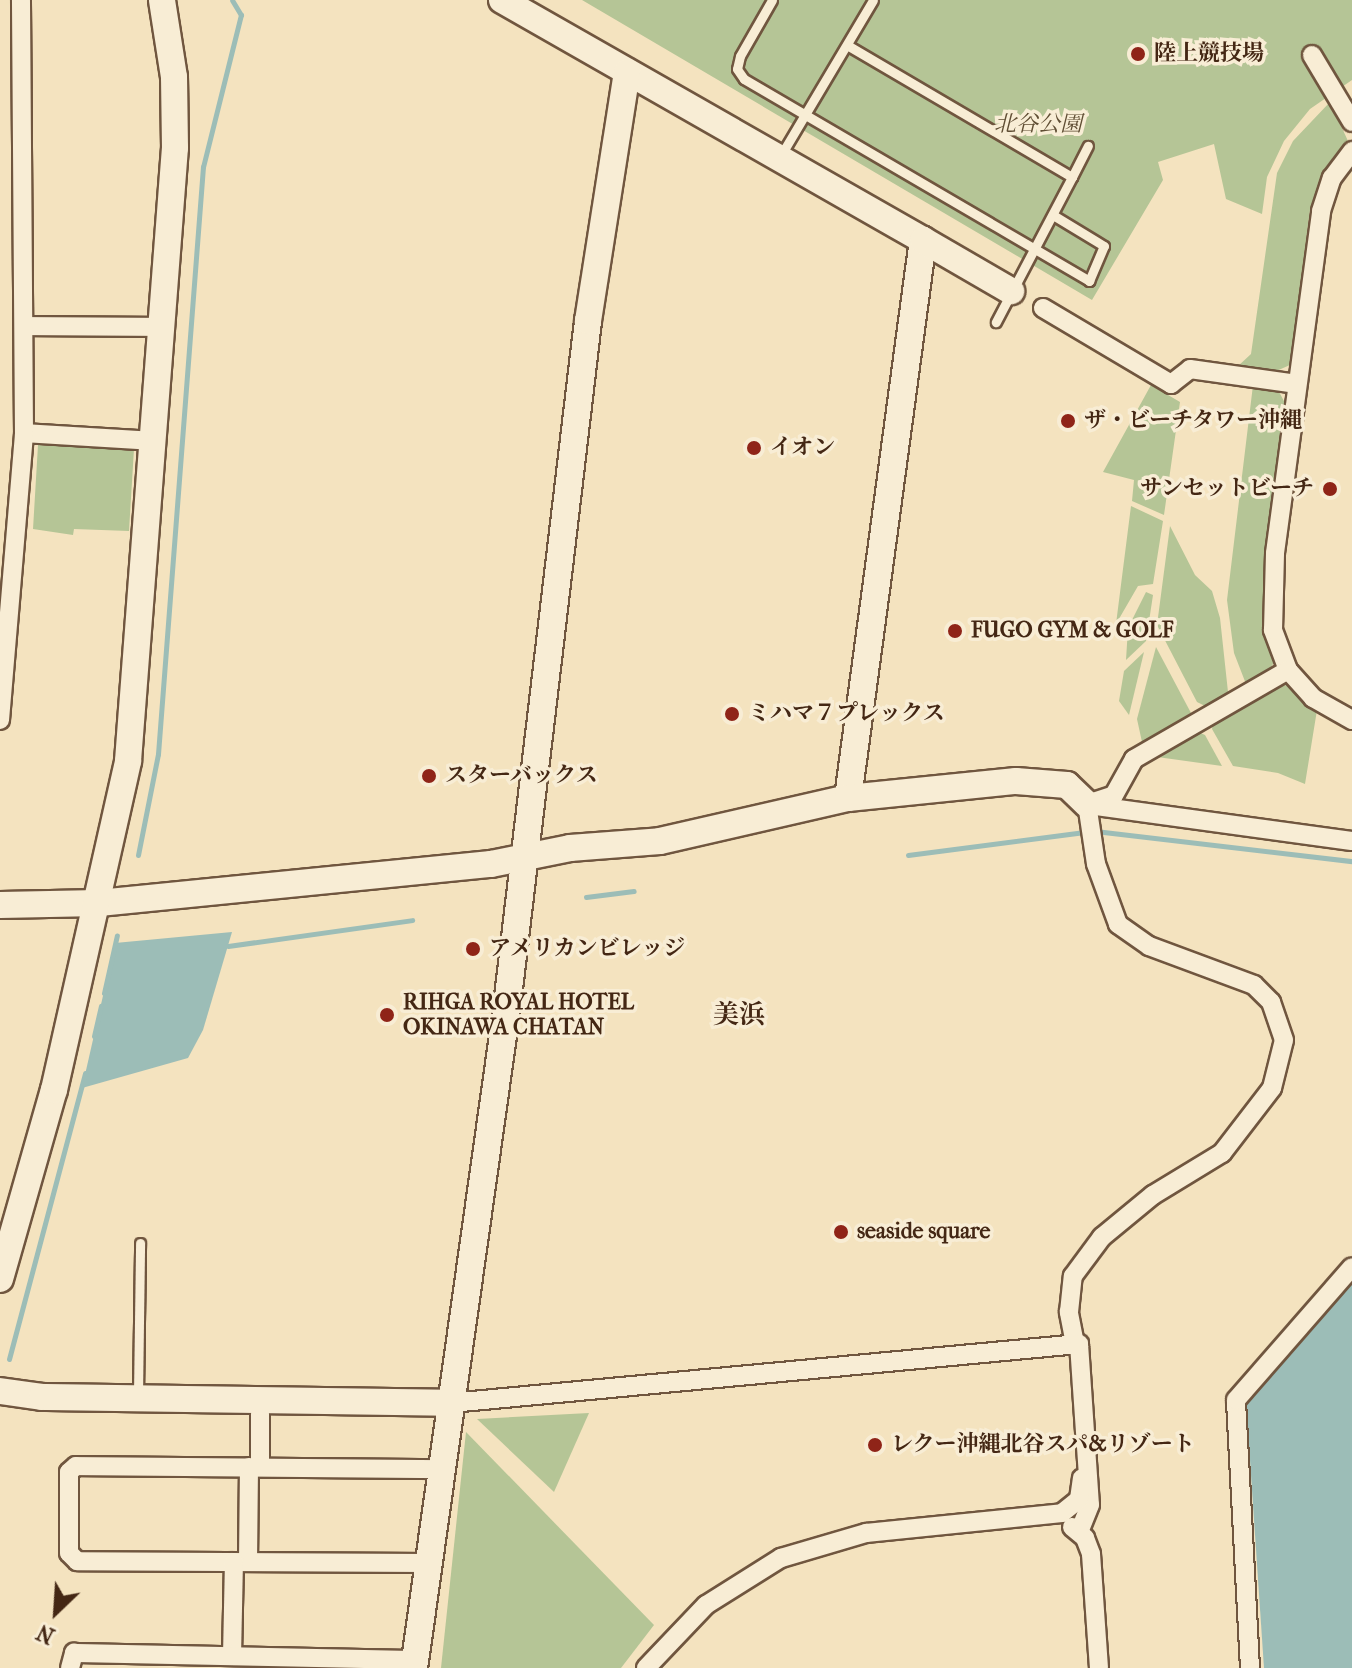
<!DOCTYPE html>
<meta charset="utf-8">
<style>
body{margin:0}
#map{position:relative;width:1352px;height:1668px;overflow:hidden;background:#f4e3bf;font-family:"IM FELL French Canon","Noto Serif JP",serif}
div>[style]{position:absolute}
.green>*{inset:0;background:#b5c596}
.water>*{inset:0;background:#9cbdb7}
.stream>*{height:5px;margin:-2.5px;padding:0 2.5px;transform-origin:2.5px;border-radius:2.5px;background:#9cbdb7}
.roads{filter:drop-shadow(2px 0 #70563f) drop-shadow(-2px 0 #70563f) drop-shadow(0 2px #70563f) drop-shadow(0 -2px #70563f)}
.lane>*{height:9px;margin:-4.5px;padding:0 4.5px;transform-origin:4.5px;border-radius:4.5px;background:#f8edd5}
.street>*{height:18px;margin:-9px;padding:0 9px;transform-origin:9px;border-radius:9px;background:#f8edd5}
.secondary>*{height:26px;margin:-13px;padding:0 13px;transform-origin:13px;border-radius:13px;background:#f8edd5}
.dots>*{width:22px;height:22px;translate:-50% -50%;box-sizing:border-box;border:4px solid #f8edd5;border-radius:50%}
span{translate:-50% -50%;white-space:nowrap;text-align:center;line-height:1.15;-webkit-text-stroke:7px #f8edd5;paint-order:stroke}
.poi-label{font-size:22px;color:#442714;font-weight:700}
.left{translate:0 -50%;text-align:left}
.right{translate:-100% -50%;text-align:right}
.park-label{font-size:22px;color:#604e34;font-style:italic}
.quarter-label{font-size:26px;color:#442714;font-weight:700}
.north{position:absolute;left:16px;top:1572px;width:80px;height:80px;-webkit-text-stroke:6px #f8edd5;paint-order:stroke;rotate:205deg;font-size:22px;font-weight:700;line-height:32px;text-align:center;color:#442714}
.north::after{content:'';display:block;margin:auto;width:28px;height:36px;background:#442714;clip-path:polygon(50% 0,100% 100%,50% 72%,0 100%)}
</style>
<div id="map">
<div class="green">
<i style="clip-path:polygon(582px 0,1352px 0,1352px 80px,1310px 109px,1284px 141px,1267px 177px,1262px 214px,1226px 199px,1214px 144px,1158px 162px,1163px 180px,1092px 300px)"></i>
<i style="clip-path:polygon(1330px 102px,1348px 141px,1324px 175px,1310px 210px,1290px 365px,1274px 372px,1237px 367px,1251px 354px,1277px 173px,1293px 141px)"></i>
<i style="clip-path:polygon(1151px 385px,1180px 402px,1164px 515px,1132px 501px,1134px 480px,1103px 472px)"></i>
<i style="clip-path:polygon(1253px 385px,1277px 388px,1286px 405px,1263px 595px,1275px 661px,1267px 673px,1246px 684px,1234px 653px,1227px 600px)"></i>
<i style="clip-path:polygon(38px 445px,134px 449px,129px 531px,74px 529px,73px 535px,33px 529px)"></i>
<i style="clip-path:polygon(1131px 506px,1163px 521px,1153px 584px,1138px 586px,1116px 624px)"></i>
<i style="clip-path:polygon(1170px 526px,1195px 575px,1212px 591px,1220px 618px,1228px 692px,1207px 707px,1197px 702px,1157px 625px)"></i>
<i style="clip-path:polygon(1146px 592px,1153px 595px,1146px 641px,1126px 660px,1128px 628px)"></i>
<i style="clip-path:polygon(1156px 647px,1191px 713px,1142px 742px,1137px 719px)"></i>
<i style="clip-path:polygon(1144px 652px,1129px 715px,1119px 701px,1124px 671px)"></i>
<i style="clip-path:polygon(1289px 685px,1317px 710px,1305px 784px,1278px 773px,1233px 766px,1212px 729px,1213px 722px,1276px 686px)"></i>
<i style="clip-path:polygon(1196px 731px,1205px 735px,1222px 766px,1150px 756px)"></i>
<i style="clip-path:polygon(589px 1413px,554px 1492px,477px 1419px)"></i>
<i style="clip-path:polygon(466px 1432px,654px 1625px,621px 1668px,441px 1668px)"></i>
</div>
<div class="water">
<i style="clip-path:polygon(232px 932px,203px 1030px,188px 1058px,82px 1088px,115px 943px)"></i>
<i style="clip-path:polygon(1352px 1278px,1352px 1668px,1264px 1668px,1246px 1401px)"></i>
</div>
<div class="stream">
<i style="left:1095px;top:831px;width:259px;rotate:6.7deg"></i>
<i style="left:138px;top:855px;width:103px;rotate:-78.8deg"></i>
<i style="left:158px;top:754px;width:589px;rotate:-85.62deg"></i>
<i style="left:203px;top:167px;width:157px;rotate:-76deg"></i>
<i style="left:241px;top:15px;width:17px;rotate:-121deg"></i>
<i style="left:908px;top:855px;width:178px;rotate:-7.4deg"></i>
<i style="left:586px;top:897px;width:48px;rotate:-7.1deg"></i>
<i style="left:228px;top:946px;width:186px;rotate:-8deg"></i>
<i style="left:104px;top:993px;width:59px;rotate:-77.4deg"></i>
<i style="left:94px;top:1036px;width:31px;rotate:-77deg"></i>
<i style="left:9px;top:1359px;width:296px;rotate:-75.1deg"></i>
</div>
<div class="roads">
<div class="lane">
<i style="left:772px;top:0;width:64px;rotate:119.7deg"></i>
<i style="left:740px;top:56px;width:13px;rotate:103deg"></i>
<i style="left:737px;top:69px;width:12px;rotate:55deg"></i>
<i style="left:744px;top:79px;width:400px;rotate:30.3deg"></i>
<i style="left:1089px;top:281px;width:38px;rotate:-67deg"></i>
<i style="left:1104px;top:246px;width:60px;rotate:-148.7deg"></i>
<i style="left:847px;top:45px;width:261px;rotate:30.4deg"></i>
<i style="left:1072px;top:177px;width:164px;rotate:117.7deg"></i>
<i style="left:781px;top:155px;width:180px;rotate:-59.3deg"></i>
<i style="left:1072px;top:177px;width:35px;rotate:-63deg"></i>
<i style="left:138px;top:1394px;width:151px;rotate:-89.2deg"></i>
</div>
<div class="street">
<i style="left:1312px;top:55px;width:78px;rotate:59.2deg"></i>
<i style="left:1043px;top:308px;width:149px;rotate:30.7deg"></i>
<i style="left:1171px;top:384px;width:24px;rotate:-38deg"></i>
<i style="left:1190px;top:369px;width:108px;rotate:8deg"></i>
<i style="left:25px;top:326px;width:137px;rotate:0.4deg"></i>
<i style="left:24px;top:433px;width:130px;rotate:3.5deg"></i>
<i style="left:1288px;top:670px;width:43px;rotate:-110.6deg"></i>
<i style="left:1273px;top:630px;width:77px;rotate:-88.5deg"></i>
<i style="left:1275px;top:553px;width:345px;rotate:-82.3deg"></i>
<i style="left:1321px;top:211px;width:35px;rotate:-72deg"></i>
<i style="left:1332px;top:178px;width:34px;rotate:-53deg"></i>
<i style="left:0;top:720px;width:288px;rotate:-85.2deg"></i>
<i style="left:24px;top:433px;width:433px;rotate:-90.4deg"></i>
<i style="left:1087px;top:804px;width:28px;rotate:-18deg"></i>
<i style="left:1114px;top:795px;width:41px;rotate:-60.9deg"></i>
<i style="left:1134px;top:759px;width:178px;rotate:-30deg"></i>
<i style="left:1288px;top:670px;width:38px;rotate:48deg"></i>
<i style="left:1313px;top:698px;width:45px;rotate:29.4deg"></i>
<i style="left:1089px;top:805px;width:265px;rotate:7.8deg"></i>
<i style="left:1075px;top:1344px;width:33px;rotate:-101deg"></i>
<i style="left:1069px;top:1312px;width:36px;rotate:-84deg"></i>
<i style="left:1073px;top:1276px;width:49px;rotate:-53.4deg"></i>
<i style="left:1102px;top:1237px;width:66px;rotate:-39.5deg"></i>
<i style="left:1153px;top:1195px;width:81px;rotate:-31.3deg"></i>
<i style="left:1222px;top:1153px;width:82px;rotate:-52.4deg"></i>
<i style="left:1272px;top:1088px;width:49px;rotate:-76deg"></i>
<i style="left:1284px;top:1040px;width:40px;rotate:-108.9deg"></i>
<i style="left:1271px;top:1002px;width:24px;rotate:-135deg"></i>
<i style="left:1254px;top:985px;width:112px;rotate:-159.6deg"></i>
<i style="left:1149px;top:946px;width:38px;rotate:-145deg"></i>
<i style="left:1118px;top:924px;width:64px;rotate:-110.1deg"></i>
<i style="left:1096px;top:864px;width:61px;rotate:-98.5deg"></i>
<i style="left:451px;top:1403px;width:631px;rotate:-5.37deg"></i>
<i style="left:1079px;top:1344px;width:161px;rotate:86.1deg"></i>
<i style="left:1090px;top:1505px;width:29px;rotate:112deg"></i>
<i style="left:260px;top:1467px;width:53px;rotate:-90deg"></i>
<i style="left:1072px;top:1527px;width:17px;rotate:40deg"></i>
<i style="left:1085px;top:1538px;width:17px;rotate:69deg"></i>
<i style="left:1091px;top:1554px;width:114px;rotate:86deg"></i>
<i style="left:248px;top:1562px;width:95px;rotate:-89.4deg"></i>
<i style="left:428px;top:1563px;width:351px;rotate:-179.7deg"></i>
<i style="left:77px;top:1561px;width:11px;rotate:-135deg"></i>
<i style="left:69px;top:1553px;width:81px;rotate:-90deg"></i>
<i style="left:69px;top:1472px;width:9px;rotate:-41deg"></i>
<i style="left:76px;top:1466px;width:365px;rotate:0.5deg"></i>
<i style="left:232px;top:1656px;width:94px;rotate:-88.8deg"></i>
<i style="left:70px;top:1668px;width:16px;rotate:-75deg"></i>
<i style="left:74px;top:1653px;width:341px;rotate:1.2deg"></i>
<i style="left:646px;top:1668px;width:87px;rotate:-46.4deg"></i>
<i style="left:706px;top:1605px;width:89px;rotate:-32.1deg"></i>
<i style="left:781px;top:1558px;width:89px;rotate:-16.4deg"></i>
<i style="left:866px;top:1533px;width:197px;rotate:-5.8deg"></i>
<i style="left:1062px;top:1513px;width:22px;rotate:-39deg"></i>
<i style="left:1079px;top:1499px;width:21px;rotate:-82deg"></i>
<i style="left:1250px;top:1668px;width:268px;rotate:-93deg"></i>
<i style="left:1236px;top:1400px;width:176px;rotate:-48.9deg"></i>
</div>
<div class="secondary">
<i style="left:502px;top:0;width:485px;rotate:29.7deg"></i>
<i style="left:923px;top:240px;width:563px;rotate:97.66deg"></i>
<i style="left:923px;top:240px;width:102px;rotate:30.1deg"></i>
<i style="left:0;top:905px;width:99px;rotate:-1.2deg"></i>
<i style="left:99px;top:903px;width:394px;rotate:-5.7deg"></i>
<i style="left:491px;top:864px;width:81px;rotate:-11.4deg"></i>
<i style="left:570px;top:848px;width:90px;rotate:-4.4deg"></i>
<i style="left:660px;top:841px;width:193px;rotate:-12.9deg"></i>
<i style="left:848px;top:798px;width:169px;rotate:-5.8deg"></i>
<i style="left:1016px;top:781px;width:51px;rotate:4.5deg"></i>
<i style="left:1067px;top:785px;width:28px;rotate:44deg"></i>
<i style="left:0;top:1279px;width:197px;rotate:-74.1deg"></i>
<i style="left:54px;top:1090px;width:337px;rotate:-77.3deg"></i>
<i style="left:128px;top:761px;width:615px;rotate:-85.62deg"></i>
<i style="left:175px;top:148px;width:71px;rotate:-90.8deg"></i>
<i style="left:174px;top:77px;width:78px;rotate:-98.9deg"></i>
<i style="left:0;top:1391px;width:42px;rotate:8.1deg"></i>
<i style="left:42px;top:1397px;width:409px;rotate:0.8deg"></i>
<i style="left:414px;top:1668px;width:660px;rotate:-81.99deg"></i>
<i style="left:506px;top:1014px;width:698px;rotate:-83.25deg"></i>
<i style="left:588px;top:321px;width:252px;rotate:-81.1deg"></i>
</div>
</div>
<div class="dots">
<i style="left:1138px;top:54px;background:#8f2418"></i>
<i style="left:1068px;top:421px;background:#8f2418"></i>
<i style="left:754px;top:448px;background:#8f2418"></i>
<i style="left:1330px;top:489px;background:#8f2418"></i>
<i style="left:955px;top:631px;background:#8f2418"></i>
<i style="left:732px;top:714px;background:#8f2418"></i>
<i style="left:429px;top:776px;background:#8f2418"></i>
<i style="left:473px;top:949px;background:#8f2418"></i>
<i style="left:387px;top:1015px;background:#8f2418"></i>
<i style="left:841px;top:1232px;background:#8f2418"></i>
<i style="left:875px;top:1445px;background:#8f2418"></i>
</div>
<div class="poi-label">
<span class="left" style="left:1154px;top:54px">陸上競技場</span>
<span class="left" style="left:1084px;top:421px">ザ・ビーチタワー沖縄</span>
<span class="left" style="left:770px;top:448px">イオン</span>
<span class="right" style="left:1314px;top:489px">サンセットビーチ</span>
<span class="left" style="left:971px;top:631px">FUGO GYM &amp; GOLF</span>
<span class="left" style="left:748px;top:714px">ミハマ７プレックス</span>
<span class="left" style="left:445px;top:776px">スターバックス</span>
<span class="left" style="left:489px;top:949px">アメリカンビレッジ</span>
<span class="left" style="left:403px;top:1015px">RIHGA ROYAL HOTEL<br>OKINAWA CHATAN</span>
<span class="left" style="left:857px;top:1232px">seaside square</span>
<span class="left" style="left:891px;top:1445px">レクー沖縄北谷スパ&amp;リゾート</span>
</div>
<div class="park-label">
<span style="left:1038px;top:125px">北谷公園</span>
</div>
<div class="quarter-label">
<span style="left:739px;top:1015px">美浜</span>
</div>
<div class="north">N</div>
</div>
